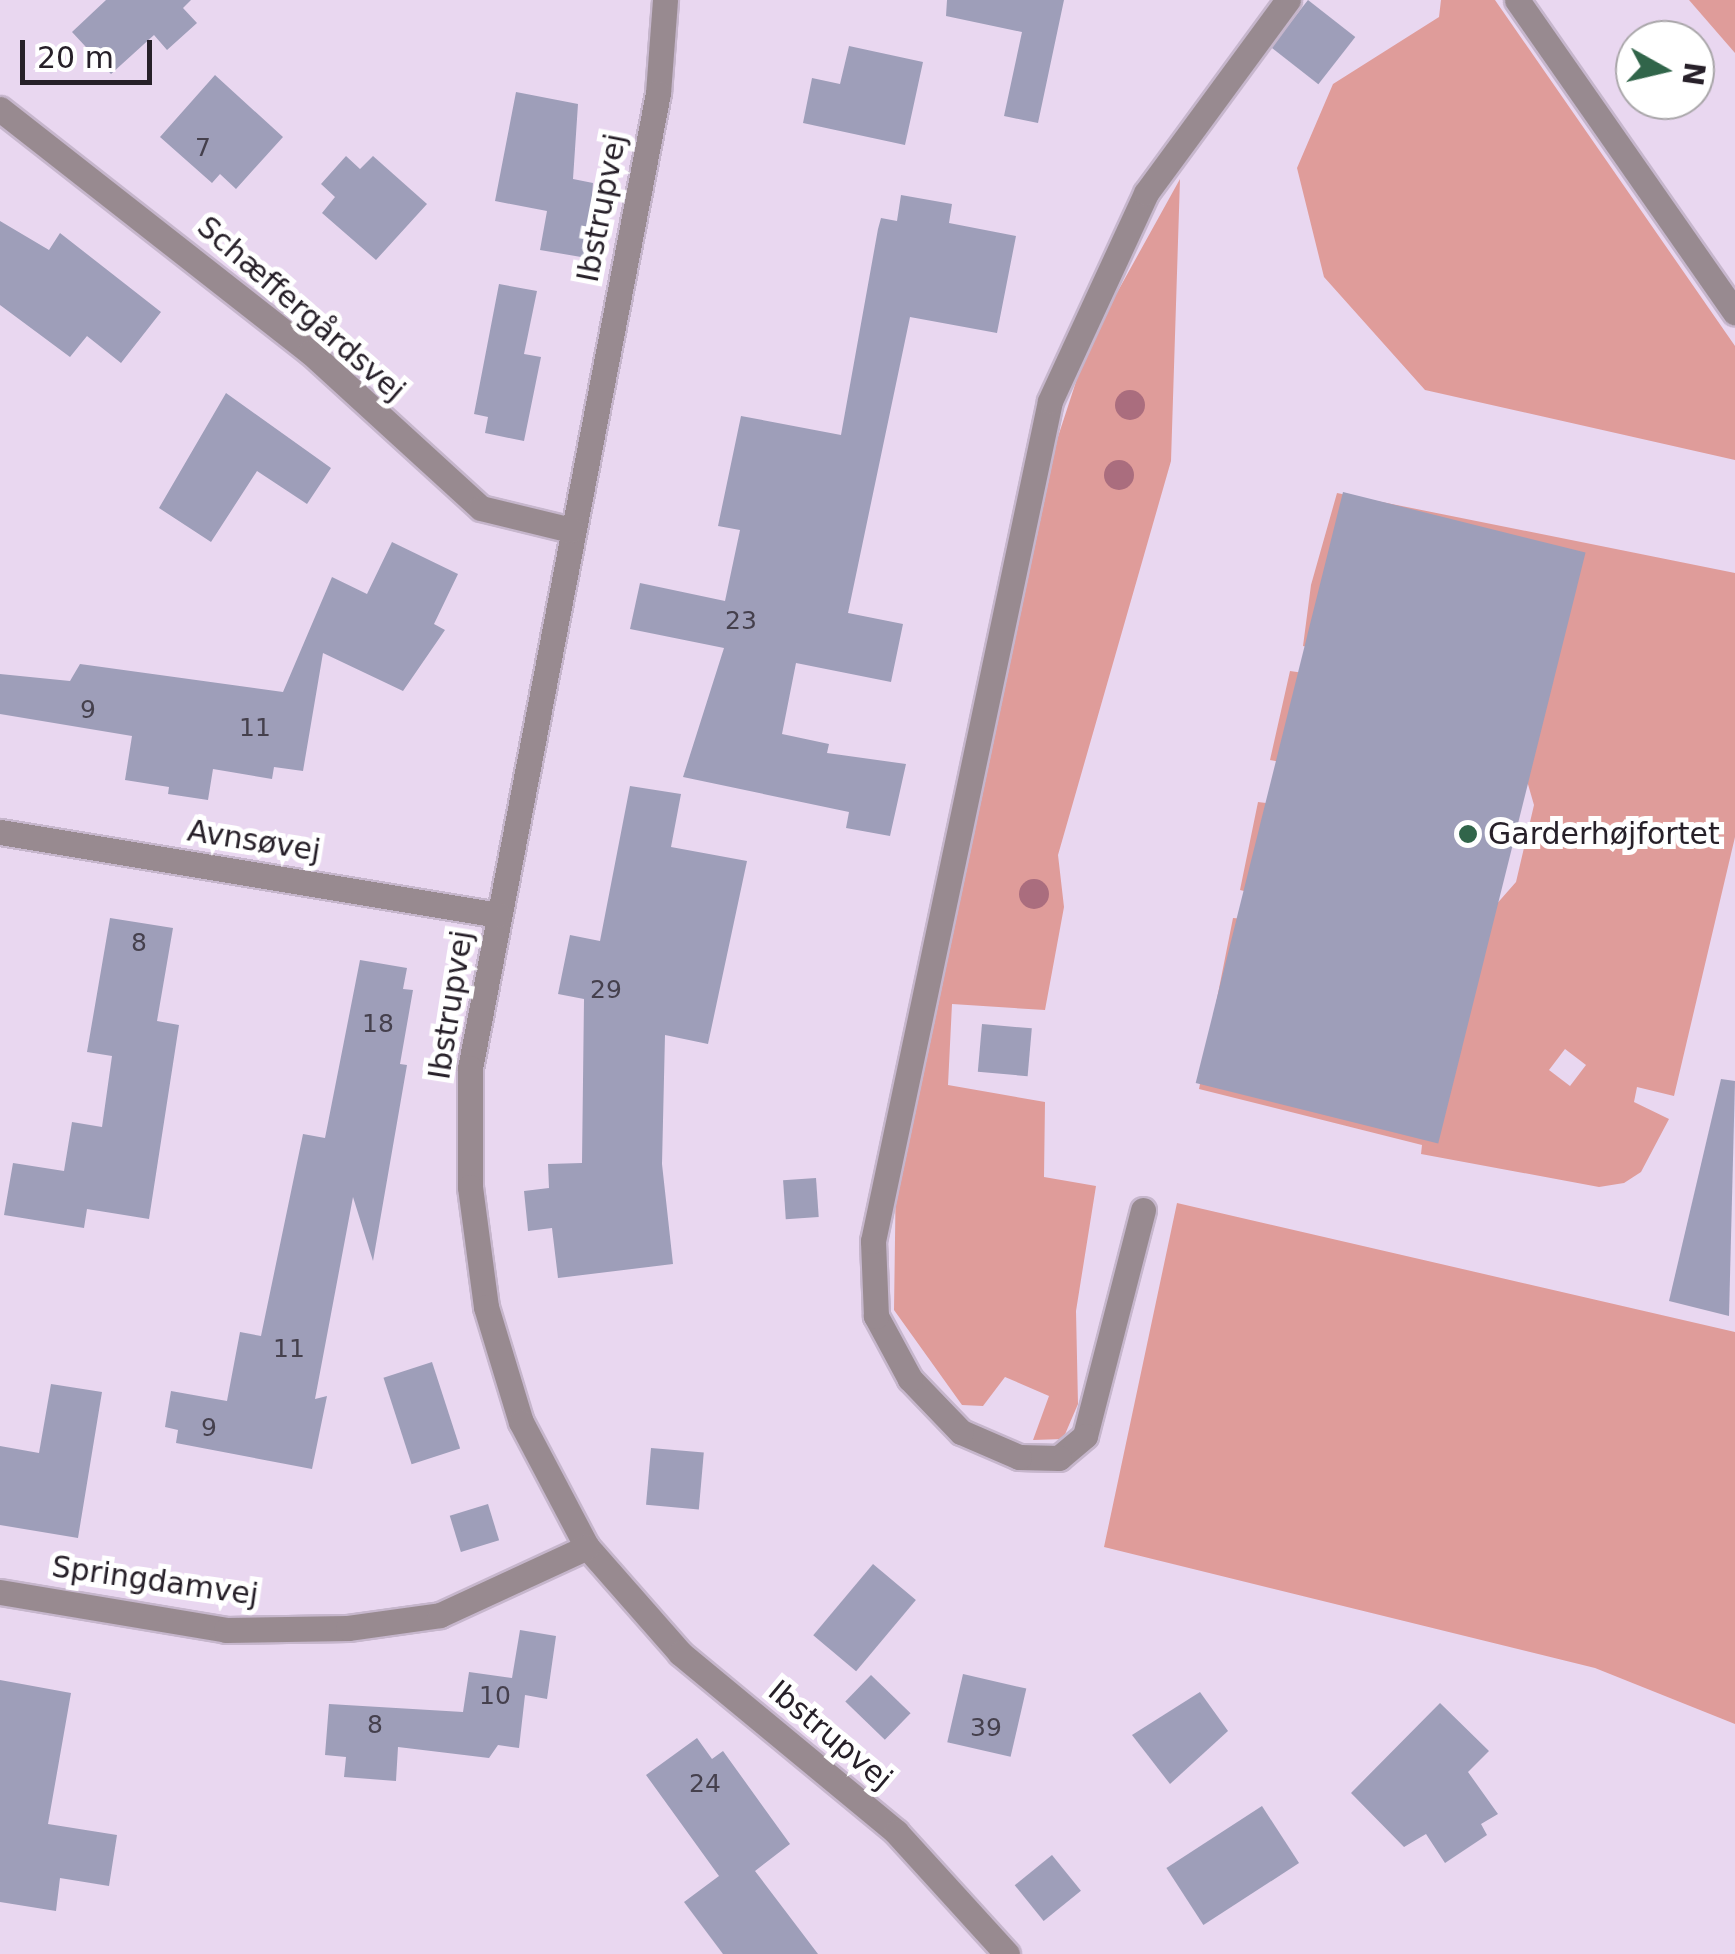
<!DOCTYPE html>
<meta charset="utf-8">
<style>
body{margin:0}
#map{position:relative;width:1735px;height:1954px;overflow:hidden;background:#e9d7f0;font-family:"DejaVu Sans",sans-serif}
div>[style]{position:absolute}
.green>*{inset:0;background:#df9c9a}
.building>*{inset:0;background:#9e9eb9;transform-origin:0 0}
.roads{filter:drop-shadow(2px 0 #c6b6cc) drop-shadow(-2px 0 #c6b6cc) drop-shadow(0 2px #c6b6cc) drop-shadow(0 -2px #c6b6cc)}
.minor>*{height:25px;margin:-12.5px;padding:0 12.5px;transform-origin:12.5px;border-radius:12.5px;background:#988a90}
.trees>*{width:30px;height:30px;margin:-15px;border-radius:50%;background:#aa6d7e}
.dots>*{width:28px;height:28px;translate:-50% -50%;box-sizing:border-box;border:5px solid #fff;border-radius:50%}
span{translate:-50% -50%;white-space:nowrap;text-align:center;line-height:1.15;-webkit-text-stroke:10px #fff;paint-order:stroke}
.number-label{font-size:25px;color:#45404d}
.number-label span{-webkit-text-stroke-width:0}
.street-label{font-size:30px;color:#272029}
.poi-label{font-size:30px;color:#272029}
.left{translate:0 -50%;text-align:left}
.north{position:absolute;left:1615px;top:20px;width:100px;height:100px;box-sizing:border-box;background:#fff;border:2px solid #a9a6a9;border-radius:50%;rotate:98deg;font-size:28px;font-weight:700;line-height:40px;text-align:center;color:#272029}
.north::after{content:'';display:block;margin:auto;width:35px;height:45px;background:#31654a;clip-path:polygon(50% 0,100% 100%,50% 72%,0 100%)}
.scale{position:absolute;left:20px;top:40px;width:132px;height:45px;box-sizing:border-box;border:5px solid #272029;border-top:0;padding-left:12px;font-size:30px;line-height:35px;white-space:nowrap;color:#272029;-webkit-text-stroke:8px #fff;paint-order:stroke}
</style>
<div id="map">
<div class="green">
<i style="clip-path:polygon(1441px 0,1495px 0,1735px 346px,1735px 460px,1425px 390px,1324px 277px,1297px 168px,1333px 84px,1439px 17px)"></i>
<i style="clip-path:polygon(1689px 0,1735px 0,1735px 53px)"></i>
<i style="clip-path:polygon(1180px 179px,1171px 461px,1058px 855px,1064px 907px,1045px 1010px,952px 1004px,948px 1085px,1045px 1102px,1044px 1177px,1096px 1186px,1076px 1311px,1078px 1404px,1063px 1439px,1033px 1440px,1049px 1396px,1005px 1377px,983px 1406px,962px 1405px,894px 1310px,896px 1168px,1037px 501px,1088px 345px)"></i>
<i style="clip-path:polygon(evenodd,1337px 493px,1735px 573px,1735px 837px,1674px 1096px,1637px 1087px,1634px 1102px,1669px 1119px,1641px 1172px,1624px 1183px,1599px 1187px,1421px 1154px,1422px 1145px,1199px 1089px,1233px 918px,1245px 919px,1252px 893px,1240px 890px,1258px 802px,1275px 804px,1286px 763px,1270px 760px,1290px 671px,1304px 673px,1312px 648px,1303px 646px,1311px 585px,1337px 493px,1516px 743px,1534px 805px,1516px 882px,1472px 932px,1516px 743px,1337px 493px,1565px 1049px,1586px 1065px,1570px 1086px,1549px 1070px,1565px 1049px)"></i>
<i style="clip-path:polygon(1177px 1203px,1735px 1332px,1735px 1724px,1595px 1668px,1104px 1547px)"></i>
</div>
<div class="building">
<i style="clip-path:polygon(106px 0,191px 0,183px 8px,197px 23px,167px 50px,154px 35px,111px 74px,72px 32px)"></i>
<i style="clip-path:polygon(947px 0,1064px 0,1038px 123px,1004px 116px,1022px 32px,946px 16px)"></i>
<i style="left:1308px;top:0;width:60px;height:60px;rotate:38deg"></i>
<i style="clip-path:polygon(849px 46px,923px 62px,905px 145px,803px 123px,812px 78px,840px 84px)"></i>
<i style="clip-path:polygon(215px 75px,283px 137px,236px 189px,220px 174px,212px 183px,160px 137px)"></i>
<i style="clip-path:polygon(516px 92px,578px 104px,573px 179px,593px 183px,587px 258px,540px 250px,547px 211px,495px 201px)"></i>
<i style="clip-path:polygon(346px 156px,360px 169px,373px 156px,427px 204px,376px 260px,322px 213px,335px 197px,321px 184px)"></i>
<i style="clip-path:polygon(901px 195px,952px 204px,949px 223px,1016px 236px,997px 333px,910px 317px,848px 613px,903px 624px,891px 682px,796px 663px,782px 734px,829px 744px,827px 753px,906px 764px,890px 836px,846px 828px,849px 812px,683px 777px,724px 648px,630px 629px,640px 583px,725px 601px,740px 530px,718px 526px,741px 416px,841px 435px,878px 229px,881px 218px,897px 221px)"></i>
<i style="clip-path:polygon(0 221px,49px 250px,60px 233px,161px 312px,121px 363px,87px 336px,70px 357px,0 305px)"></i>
<i style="clip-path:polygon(499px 284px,537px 291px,524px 354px,541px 357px,524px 441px,485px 433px,488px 417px,474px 414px)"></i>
<i style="clip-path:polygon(226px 393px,331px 468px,307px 504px,257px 471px,211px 542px,159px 508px)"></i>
<i style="left:1343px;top:492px;width:250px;height:609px;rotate:14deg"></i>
<i style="clip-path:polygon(392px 542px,458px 574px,434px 624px,445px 630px,403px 691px,323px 653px,303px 771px,274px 767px,272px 779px,213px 769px,208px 800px,168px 794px,169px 787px,125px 780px,132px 736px,0 714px,0 674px,70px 681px,80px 664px,283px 692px,332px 577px,367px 594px)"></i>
<i style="clip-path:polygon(630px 786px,681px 794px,671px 847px,747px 861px,708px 1044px,665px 1035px,662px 1164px,673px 1264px,558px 1278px,552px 1228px,528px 1231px,524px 1191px,549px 1188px,548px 1164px,582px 1163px,584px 999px,558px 994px,570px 935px,600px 941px)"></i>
<i style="clip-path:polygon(110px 918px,173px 928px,157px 1021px,179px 1025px,149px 1219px,87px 1209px,84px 1228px,4px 1215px,13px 1163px,64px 1171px,72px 1122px,102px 1127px,112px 1056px,87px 1052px)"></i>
<i style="clip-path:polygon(360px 960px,407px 968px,403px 989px,413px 990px,400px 1064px,407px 1065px,373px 1261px,353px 1197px,315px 1399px,327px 1396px,312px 1469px,176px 1443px,178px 1430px,165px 1427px,171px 1391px,227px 1401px,240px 1332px,261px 1336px,303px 1134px,325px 1138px)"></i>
<i style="left:982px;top:1024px;width:50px;height:48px;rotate:5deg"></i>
<i style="clip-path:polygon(1721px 1079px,1735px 1081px,1729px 1316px,1669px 1301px)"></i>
<i style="left:816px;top:1178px;width:39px;height:33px;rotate:86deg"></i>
<i style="left:432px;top:1362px;width:91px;height:51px;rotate:72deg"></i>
<i style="clip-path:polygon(51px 1384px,102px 1392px,78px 1538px,0 1525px,0 1446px,39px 1453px)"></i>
<i style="left:651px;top:1448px;width:53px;height:57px;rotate:5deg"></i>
<i style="left:488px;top:1504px;width:38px;height:40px;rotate:73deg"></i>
<i style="left:873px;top:1564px;width:56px;height:93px;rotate:40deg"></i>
<i style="clip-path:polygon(520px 1630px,556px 1636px,547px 1699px,525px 1695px,519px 1748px,498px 1745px,489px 1758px,398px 1747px,396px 1781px,344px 1777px,346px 1757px,325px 1755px,329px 1704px,463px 1712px,469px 1672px,512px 1678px)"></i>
<i style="left:963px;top:1674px;width:65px;height:70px;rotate:13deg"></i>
<i style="left:871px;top:1675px;width:55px;height:37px;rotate:44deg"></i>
<i style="clip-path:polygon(0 1680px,71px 1693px,48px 1824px,117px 1835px,109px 1886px,60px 1878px,56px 1911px,0 1902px)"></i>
<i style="clip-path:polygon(1200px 1692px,1228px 1731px,1170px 1784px,1132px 1735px)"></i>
<i style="clip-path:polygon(1440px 1703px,1489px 1751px,1468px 1772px,1498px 1814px,1481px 1824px,1487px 1835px,1445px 1863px,1426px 1834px,1404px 1847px,1351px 1793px)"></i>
<i style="clip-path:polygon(697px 1738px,712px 1759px,723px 1751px,790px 1844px,755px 1871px,818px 1954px,723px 1954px,684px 1902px,719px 1876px,646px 1775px)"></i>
<i style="left:1262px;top:1806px;width:68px;height:114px;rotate:57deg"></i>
<i style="left:1052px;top:1855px;width:46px;height:48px;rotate:51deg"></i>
</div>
<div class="roads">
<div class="minor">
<i style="left:665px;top:0;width:93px;rotate:94.3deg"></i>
<i style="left:658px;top:93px;width:993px;rotate:100.91deg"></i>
<i style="left:470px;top:1068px;width:119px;rotate:90deg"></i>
<i style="left:470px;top:1187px;width:121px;rotate:82.4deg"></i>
<i style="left:486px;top:1307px;width:120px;rotate:73.1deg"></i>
<i style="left:521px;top:1422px;width:141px;rotate:62.2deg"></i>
<i style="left:587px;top:1547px;width:141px;rotate:48.7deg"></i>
<i style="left:680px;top:1653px;width:281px;rotate:39.6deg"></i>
<i style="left:896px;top:1832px;width:165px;rotate:47.7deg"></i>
<i style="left:1517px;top:0;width:381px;rotate:55.1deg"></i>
<i style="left:0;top:109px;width:394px;rotate:38.1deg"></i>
<i style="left:310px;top:352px;width:231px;rotate:42.4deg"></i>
<i style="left:481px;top:508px;width:93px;rotate:13.7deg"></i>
<i style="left:0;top:832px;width:505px;rotate:9.46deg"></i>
<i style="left:1143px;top:1210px;width:233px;rotate:104.4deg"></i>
<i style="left:1085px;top:1436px;width:34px;rotate:140deg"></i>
<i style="left:1059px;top:1458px;width:40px;rotate:-178.6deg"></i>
<i style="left:1019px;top:1457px;width:63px;rotate:-156.7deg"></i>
<i style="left:961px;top:1432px;width:74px;rotate:-133.9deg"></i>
<i style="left:910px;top:1379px;width:72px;rotate:-118.4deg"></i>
<i style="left:876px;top:1316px;width:75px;rotate:-92.3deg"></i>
<i style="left:873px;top:1241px;width:858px;rotate:-78.1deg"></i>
<i style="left:1050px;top:401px;width:229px;rotate:-65.2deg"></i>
<i style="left:1146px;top:193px;width:240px;rotate:-53.7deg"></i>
<i style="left:0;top:1592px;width:229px;rotate:9.5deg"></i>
<i style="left:226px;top:1630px;width:122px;rotate:-0.9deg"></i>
<i style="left:348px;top:1628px;width:93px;rotate:-8deg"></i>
<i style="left:440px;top:1615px;width:162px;rotate:-24.8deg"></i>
</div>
</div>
<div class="trees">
<i style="left:1130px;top:405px"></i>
<i style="left:1119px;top:475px"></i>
<i style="left:1034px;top:894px"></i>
</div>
<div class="dots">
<i style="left:1468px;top:834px;background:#31654a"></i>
</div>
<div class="number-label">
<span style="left:203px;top:148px">7</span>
<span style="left:741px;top:621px">23</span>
<span style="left:88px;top:710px">9</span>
<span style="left:255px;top:728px">11</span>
<span style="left:139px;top:943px">8</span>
<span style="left:606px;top:990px">29</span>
<span style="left:378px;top:1024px">18</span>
<span style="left:289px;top:1349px">11</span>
<span style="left:209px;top:1428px">9</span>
<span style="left:495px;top:1696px">10</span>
<span style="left:375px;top:1725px">8</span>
<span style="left:986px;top:1728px">39</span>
<span style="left:705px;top:1784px">24</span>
</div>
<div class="street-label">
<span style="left:602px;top:208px;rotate:-79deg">Ibstrupvej</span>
<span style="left:301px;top:309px;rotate:41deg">Schæffergårdsvej</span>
<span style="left:254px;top:841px;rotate:9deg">Avnsøvej</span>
<span style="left:451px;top:1005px;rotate:-81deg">Ibstrupvej</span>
<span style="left:155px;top:1581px;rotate:8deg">Springdamvej</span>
<span style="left:830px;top:1735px;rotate:40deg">Ibstrupvej</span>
</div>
<div class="poi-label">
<span class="left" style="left:1488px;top:834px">Garderhøjfortet</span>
</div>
<div class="north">N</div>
<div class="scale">20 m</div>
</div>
